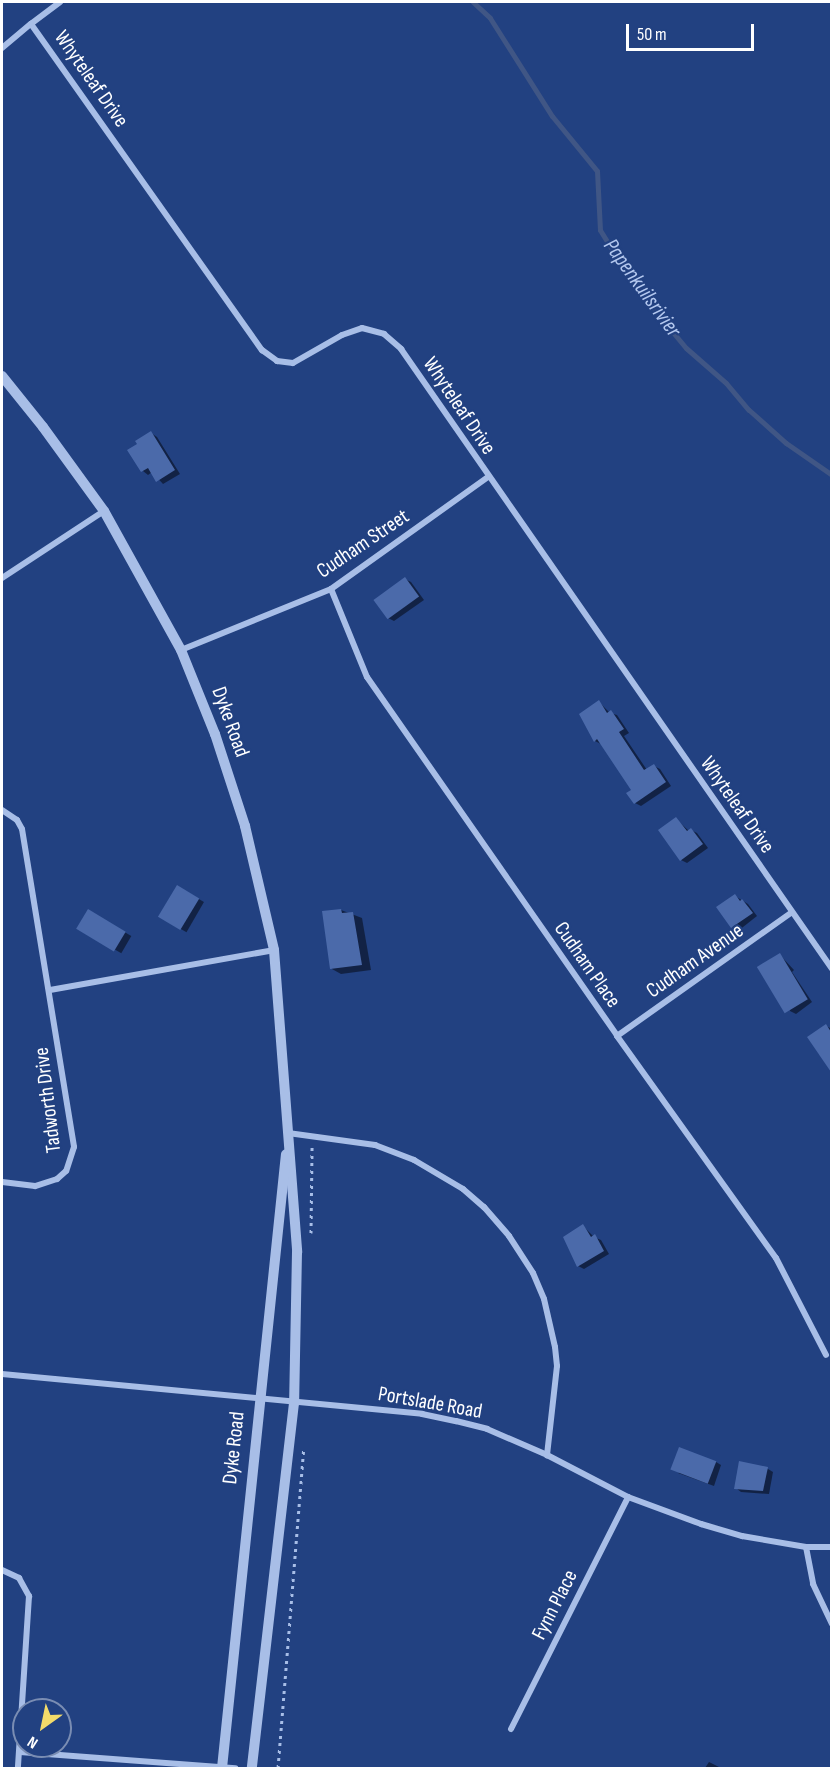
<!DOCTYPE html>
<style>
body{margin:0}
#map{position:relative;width:833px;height:1770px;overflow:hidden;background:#224181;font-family:"Sofia Sans Condensed",sans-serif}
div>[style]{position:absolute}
.shadow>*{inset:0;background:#0007;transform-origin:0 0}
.stream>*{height:5px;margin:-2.5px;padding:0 2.5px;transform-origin:2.5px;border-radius:2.5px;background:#405685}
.building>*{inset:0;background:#4b6aaa;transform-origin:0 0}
.path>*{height:3px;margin-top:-1.5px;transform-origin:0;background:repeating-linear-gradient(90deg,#a8bee7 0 3px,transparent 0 7.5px)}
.minor>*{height:6px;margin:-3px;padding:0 3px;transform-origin:3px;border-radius:3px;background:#a8bee7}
.tertiary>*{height:10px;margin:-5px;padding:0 5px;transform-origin:5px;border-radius:5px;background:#a8bee7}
span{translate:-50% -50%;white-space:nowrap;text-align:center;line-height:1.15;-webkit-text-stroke:4.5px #224181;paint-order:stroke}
.street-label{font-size:21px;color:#fff}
.water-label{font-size:22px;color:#b4c8ef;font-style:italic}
.frame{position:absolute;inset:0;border:3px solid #fff;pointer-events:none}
.north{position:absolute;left:12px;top:1698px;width:60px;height:60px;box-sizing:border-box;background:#224181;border:2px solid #7a8db3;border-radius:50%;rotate:213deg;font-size:16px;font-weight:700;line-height:24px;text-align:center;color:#fff}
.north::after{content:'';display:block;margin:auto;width:21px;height:27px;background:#f3db6a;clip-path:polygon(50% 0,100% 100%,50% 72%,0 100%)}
.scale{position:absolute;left:626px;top:24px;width:128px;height:27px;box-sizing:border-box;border:3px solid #fff;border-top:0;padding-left:8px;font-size:18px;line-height:21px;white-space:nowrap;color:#fff;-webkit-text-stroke:4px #224181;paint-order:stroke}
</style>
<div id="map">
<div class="shadow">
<i style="clip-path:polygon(151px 433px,157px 437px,180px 474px,163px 484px,152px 472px,148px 475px,143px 471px,130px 451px)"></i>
<i style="clip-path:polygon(405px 579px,411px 582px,424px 600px,394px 621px,388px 618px)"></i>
<i style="clip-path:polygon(599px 702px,610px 713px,617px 715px,629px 733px,624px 736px,647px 770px,654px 766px,660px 769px,671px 786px,641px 806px,635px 803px,633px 790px,601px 744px,595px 741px)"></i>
<i style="clip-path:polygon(676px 819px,689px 831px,691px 830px,697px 833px,708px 848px,687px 863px,681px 860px)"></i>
<i style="left:178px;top:887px;width:30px;height:35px;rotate:30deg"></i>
<i style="clip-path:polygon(735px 896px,748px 904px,757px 916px,738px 931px,732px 927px)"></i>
<i style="clip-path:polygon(341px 910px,362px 918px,371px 970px,341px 974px,332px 969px)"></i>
<i style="left:88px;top:911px;width:50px;height:20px;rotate:30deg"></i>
<i style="clip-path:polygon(780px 955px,794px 970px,792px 972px,812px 1002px,796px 1014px,790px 1011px)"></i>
<i style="clip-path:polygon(826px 1026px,832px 1029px,832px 1068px,830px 1067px)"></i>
<i style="clip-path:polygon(583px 1226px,594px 1237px,601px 1240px,609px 1254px,584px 1269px,578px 1266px)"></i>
<i style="clip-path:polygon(716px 1462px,721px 1465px,714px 1486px,678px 1473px)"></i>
<i style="clip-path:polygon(768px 1469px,773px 1472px,769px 1494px,741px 1492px,736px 1488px)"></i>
<i style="clip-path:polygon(709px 1762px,721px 1768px,705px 1768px)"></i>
</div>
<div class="stream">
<i style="left:473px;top:2px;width:23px;rotate:43deg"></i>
<i style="left:490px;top:18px;width:116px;rotate:57.7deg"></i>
<i style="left:552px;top:116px;width:71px;rotate:50.7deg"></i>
<i style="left:597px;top:171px;width:59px;rotate:87.1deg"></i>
<i style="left:600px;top:230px;width:65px;rotate:58.3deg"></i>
<i style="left:634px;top:285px;width:82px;rotate:50.5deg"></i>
<i style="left:686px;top:348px;width:53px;rotate:41.2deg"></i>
<i style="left:726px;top:383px;width:35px;rotate:50deg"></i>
<i style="left:749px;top:410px;width:50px;rotate:41.7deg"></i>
<i style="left:786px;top:443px;width:56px;rotate:34.8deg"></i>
</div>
<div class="building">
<i style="clip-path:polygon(151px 431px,175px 470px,156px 482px,148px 468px,141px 472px,127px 450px,137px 444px,135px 441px)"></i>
<i style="left:405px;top:577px;width:24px;height:39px;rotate:54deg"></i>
<i style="clip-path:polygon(599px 700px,607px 713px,611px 710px,624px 729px,619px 732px,644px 770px,654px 764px,666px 782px,634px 804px,626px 793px,631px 790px,597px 739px,594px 742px,579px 714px)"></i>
<i style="clip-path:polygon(676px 817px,687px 831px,691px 828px,703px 844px,680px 861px,658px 830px)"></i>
<i style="left:177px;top:885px;width:26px;height:37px;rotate:31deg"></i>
<i style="clip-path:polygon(735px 894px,740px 901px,742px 899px,753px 913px,731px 928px,716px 907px)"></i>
<i style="left:88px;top:909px;width:44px;height:23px;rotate:31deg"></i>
<i style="clip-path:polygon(341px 909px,342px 913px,353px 912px,362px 965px,330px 969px,322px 911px)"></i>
<i style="left:780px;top:953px;width:54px;height:27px;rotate:59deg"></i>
<i style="clip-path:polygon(826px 1024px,831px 1032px,831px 1072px,807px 1037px)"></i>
<i style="clip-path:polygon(583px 1224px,591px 1237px,595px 1234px,604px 1251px,577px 1267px,563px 1237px)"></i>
<i style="left:679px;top:1447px;width:40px;height:24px;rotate:21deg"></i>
<i style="clip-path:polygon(739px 1461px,768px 1467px,763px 1491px,734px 1489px)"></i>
</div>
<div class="path">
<i style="left:311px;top:1233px;width:86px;rotate:-89.3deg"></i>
<i style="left:278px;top:1768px;width:322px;rotate:-85.4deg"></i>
</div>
<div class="minor">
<i style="left:60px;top:2px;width:36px;rotate:143deg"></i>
<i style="left:31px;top:24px;width:400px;rotate:54.7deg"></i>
<i style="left:262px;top:350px;width:19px;rotate:36deg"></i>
<i style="left:277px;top:361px;width:16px;rotate:7deg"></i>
<i style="left:293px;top:363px;width:56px;rotate:-29.7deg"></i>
<i style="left:342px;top:335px;width:21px;rotate:-19deg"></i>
<i style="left:362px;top:328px;width:23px;rotate:15deg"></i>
<i style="left:384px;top:334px;width:23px;rotate:41deg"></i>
<i style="left:401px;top:349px;width:755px;rotate:55.19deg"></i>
<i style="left:2px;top:48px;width:38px;rotate:-40deg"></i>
<i style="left:2px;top:578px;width:122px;rotate:-33.3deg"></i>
<i style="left:331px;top:589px;width:95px;rotate:67.8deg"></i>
<i style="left:367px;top:677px;width:437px;rotate:55.1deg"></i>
<i style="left:617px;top:1036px;width:273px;rotate:54.4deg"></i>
<i style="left:776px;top:1258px;width:109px;rotate:62.7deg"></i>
<i style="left:181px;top:650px;width:162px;rotate:-22.1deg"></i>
<i style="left:331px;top:589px;width:193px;rotate:-35.5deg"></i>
<i style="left:2px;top:810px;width:18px;rotate:34deg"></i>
<i style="left:17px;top:820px;width:10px;rotate:61deg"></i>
<i style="left:22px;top:829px;width:322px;rotate:80.7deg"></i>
<i style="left:74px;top:1147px;width:25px;rotate:108deg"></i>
<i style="left:66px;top:1171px;width:12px;rotate:138deg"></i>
<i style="left:57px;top:1179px;width:23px;rotate:162deg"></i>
<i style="left:35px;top:1186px;width:33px;rotate:-173deg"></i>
<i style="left:50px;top:990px;width:228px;rotate:-10.1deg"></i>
<i style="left:617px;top:1036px;width:214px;rotate:-35.3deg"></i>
<i style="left:288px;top:1133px;width:88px;rotate:7.9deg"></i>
<i style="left:375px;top:1145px;width:42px;rotate:21deg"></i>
<i style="left:414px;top:1160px;width:57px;rotate:30.6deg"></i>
<i style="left:463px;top:1189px;width:28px;rotate:41deg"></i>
<i style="left:484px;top:1207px;width:38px;rotate:49deg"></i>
<i style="left:509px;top:1236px;width:44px;rotate:57deg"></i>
<i style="left:533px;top:1273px;width:28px;rotate:67deg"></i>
<i style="left:544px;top:1299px;width:49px;rotate:77.1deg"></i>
<i style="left:555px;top:1347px;width:19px;rotate:84deg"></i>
<i style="left:557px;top:1366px;width:90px;rotate:96.4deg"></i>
<i style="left:2px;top:1374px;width:422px;rotate:5.4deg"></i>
<i style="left:422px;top:1414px;width:35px;rotate:12deg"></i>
<i style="left:456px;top:1421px;width:32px;rotate:14deg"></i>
<i style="left:487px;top:1429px;width:65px;rotate:23.4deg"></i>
<i style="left:547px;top:1455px;width:91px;rotate:27.4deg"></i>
<i style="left:628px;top:1497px;width:78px;rotate:20.3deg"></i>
<i style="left:701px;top:1524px;width:43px;rotate:16.3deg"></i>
<i style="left:742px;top:1536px;width:65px;rotate:9.8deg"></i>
<i style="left:806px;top:1547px;width:26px"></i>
<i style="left:806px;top:1547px;width:38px;rotate:79deg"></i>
<i style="left:813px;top:1584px;width:44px;rotate:64.6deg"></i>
<i style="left:2px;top:1570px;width:19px;rotate:25deg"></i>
<i style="left:19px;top:1578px;width:21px;rotate:61deg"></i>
<i style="left:29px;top:1596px;width:172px;rotate:93.7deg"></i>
<i style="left:511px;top:1729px;width:260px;rotate:-63.2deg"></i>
<i style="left:20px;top:1752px;width:216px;rotate:4.3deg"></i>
</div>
<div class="tertiary">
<i style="left:2px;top:376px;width:65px;rotate:51.2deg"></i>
<i style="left:43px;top:427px;width:104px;rotate:54deg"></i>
<i style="left:104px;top:511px;width:159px;rotate:61deg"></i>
<i style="left:181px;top:650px;width:91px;rotate:68deg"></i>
<i style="left:215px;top:734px;width:97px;rotate:71.9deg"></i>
<i style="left:245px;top:826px;width:127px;rotate:76.8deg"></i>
<i style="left:274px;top:950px;width:303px;rotate:85.6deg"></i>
<i style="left:297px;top:1252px;width:151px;rotate:91.1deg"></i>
<i style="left:294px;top:1403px;width:367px;rotate:96.6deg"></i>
<i style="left:222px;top:1768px;width:617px;rotate:-84.05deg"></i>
</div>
<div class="street-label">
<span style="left:91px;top:79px;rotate:55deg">Whyteleaf Drive</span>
<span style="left:459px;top:406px;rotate:56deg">Whyteleaf Drive</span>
<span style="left:363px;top:544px;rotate:-34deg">Cudham Street</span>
<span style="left:230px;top:722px;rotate:70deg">Dyke Road</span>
<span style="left:737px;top:805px;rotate:55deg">Whyteleaf Drive</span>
<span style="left:695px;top:961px;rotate:-35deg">Cudham Avenue</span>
<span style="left:587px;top:965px;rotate:55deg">Cudham Place</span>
<span style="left:48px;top:1100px;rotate:-97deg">Tadworth Drive</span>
<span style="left:430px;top:1403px;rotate:10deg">Portslade Road</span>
<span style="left:234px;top:1448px;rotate:-84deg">Dyke Road</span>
<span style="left:555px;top:1605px;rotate:-63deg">Fynn Place</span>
</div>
<div class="water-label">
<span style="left:642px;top:288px;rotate:54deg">Papenkuilsrivier</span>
</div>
<div class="frame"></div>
<div class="north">N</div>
<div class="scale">50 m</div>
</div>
